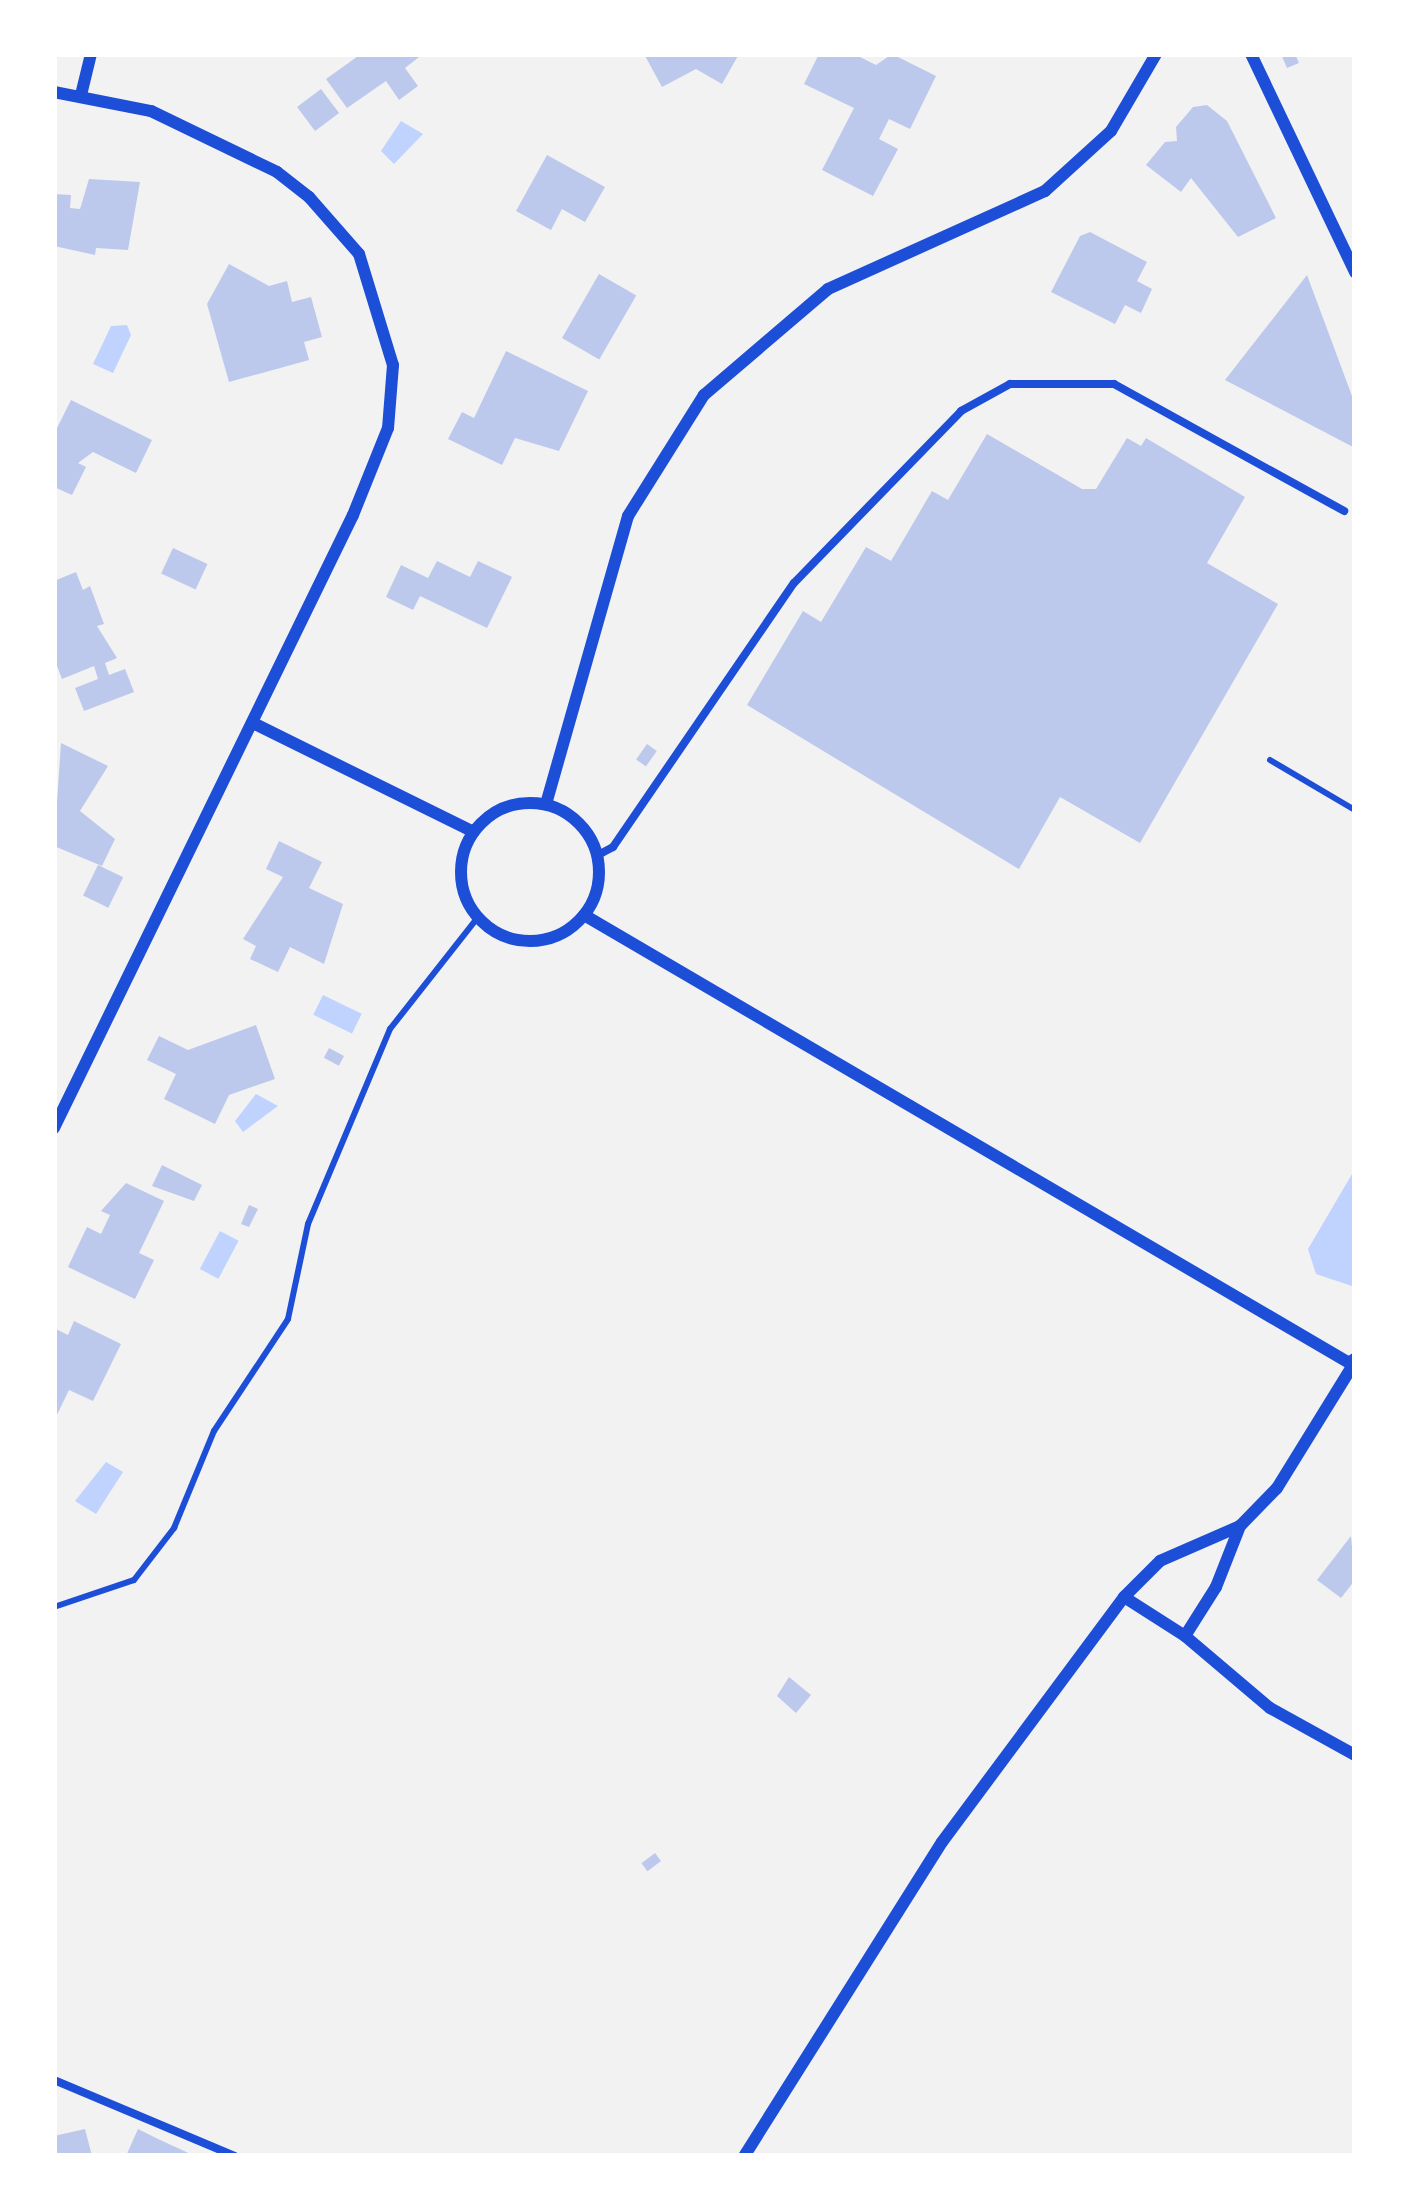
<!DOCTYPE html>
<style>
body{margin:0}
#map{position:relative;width:1409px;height:2210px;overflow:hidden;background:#f2f2f2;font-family:"Roboto Condensed",sans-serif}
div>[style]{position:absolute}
.water>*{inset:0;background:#bfd3fe;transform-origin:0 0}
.building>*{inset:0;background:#bdc9ec;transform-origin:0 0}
.path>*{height:6px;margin:-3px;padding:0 3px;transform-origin:3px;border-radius:3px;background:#1d4ed8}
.service>*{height:8px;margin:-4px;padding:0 4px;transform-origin:4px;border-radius:4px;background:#1d4ed8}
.minor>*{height:12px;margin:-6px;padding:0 6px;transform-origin:6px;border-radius:6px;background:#1d4ed8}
.minor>.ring{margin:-6px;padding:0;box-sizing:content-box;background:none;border:12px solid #1d4ed8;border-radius:50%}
.tertiary>*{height:18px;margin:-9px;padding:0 9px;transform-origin:9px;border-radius:9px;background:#1d4ed8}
span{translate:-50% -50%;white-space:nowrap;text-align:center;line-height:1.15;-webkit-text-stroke:10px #fff;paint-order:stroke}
.frame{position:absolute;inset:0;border:57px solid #fff;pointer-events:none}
</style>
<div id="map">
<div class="water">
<i style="clip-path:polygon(401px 121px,423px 134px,394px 164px,381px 151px)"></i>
<i style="clip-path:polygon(127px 325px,131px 335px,113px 373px,93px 364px,111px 326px)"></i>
<i style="left:323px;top:995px;width:43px;height:22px;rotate:26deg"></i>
<i style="clip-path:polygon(256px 1094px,278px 1106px,243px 1132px,235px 1121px)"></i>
<i style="clip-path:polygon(1355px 1169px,1355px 1287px,1316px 1274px,1308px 1249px)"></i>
<i style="left:220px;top:1231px;width:21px;height:43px;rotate:28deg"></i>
<i style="clip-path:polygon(106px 1462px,123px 1472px,96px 1514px,75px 1501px)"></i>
</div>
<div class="building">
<i style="clip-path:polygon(361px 54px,423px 54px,405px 68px,418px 86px,399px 100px,386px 81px,347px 108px,326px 79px)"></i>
<i style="clip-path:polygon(644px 54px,739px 54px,722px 84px,696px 69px,662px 87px)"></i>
<i style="clip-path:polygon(819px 54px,854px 54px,876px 65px,892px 54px,936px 76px,910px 129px,889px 119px,879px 139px,898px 149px,873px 196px,822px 170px,854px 108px,804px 84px)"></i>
<i style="clip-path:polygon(1281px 54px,1295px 54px,1299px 63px,1287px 68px)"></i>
<i style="left:321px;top:89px;width:30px;height:30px;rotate:53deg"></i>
<i style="clip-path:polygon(1207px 105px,1227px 121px,1276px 218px,1238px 237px,1191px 178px,1181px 192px,1146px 165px,1165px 142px,1177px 141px,1176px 127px,1193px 107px)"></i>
<i style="clip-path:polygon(547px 155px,605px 187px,585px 222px,562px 209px,551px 230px,516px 211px)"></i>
<i style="clip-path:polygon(89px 179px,140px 182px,128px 250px,96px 248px,95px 255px,54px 246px,54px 194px,71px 195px,70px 208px,80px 209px)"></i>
<i style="clip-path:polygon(1090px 232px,1147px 262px,1137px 281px,1152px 289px,1141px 313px,1125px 305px,1115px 324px,1051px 292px,1080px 236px)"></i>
<i style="clip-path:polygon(229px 264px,269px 286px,287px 281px,292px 302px,311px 297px,322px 337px,304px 342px,309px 360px,229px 382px,207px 304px)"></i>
<i style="left:599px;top:274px;width:43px;height:74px;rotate:30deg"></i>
<i style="clip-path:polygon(1307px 275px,1355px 404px,1355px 448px,1225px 380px)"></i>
<i style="clip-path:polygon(506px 351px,588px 391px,559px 451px,515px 438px,502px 465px,448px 439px,462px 412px,474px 418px)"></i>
<i style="clip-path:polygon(71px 400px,152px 440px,136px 473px,93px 452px,78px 463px,86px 467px,72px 495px,54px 487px,54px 434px)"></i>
<i style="clip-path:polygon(987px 434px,1082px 489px,1096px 489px,1127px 438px,1141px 446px,1146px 438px,1245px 497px,1207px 563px,1278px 604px,1140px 843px,1060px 797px,1019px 869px,747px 705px,803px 611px,821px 622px,866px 547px,891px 561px,932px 491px,948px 500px)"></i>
<i style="left:173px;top:548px;width:38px;height:28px;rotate:25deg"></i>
<i style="clip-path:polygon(437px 561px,470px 577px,478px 561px,512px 577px,487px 628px,420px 596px,413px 610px,386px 597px,401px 565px,428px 578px)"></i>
<i style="clip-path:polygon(76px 572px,83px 590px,90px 586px,104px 624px,97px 626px,117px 658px,105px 663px,109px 675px,125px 669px,134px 692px,84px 711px,75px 688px,98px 679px,94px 666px,62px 679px,54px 658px,54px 581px)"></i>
<i style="clip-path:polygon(61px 743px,108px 766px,80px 811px,115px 839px,102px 866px,54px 846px)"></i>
<i style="left:647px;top:744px;width:12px;height:19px;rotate:35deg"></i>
<i style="clip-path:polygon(279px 841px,322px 862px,309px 888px,343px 904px,324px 964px,290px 947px,278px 972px,250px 959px,256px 946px,243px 939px,283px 877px,266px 869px)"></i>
<i style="left:98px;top:865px;width:28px;height:34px;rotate:26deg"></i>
<i style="clip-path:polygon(256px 1025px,275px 1079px,229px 1095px,215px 1124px,164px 1099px,176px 1074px,147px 1060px,159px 1036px,188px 1050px)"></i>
<i style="left:329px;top:1048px;width:17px;height:11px;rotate:28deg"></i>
<i style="clip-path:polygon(162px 1165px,202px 1185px,194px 1201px,152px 1186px)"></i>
<i style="clip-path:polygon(126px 1183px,164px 1201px,139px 1253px,154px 1260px,135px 1299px,68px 1267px,87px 1227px,101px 1234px,110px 1215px,101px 1211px)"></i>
<i style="clip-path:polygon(249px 1205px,258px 1209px,249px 1227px,241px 1224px)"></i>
<i style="clip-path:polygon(74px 1321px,121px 1344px,93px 1401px,69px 1390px,54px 1421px,54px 1328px,68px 1335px)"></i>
<i style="clip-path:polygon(1351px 1536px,1355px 1580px,1341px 1598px,1317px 1580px)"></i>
<i style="clip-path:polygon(789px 1677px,811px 1695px,796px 1713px,777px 1696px)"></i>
<i style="left:655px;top:1853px;width:10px;height:17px;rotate:53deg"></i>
<i style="clip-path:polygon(85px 2129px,92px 2156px,54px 2156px,54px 2136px)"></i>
<i style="clip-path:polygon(138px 2129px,158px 2139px,195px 2156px,126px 2156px)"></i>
</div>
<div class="path">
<i style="left:1270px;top:760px;width:99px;rotate:30.5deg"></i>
<i style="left:54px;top:1607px;width:84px;rotate:-18.6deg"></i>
<i style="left:134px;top:1580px;width:66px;rotate:-52.4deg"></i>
<i style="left:174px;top:1528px;width:105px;rotate:-67.6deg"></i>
<i style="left:214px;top:1431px;width:134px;rotate:-56.5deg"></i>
<i style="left:288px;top:1319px;width:97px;rotate:-78.1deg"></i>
<i style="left:308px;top:1224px;width:212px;rotate:-67.2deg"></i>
<i style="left:390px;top:1029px;width:142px;rotate:-51.8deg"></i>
</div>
<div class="service">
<i style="left:598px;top:855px;width:17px;rotate:-28deg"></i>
<i style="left:613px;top:847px;width:320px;rotate:-55.6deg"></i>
<i style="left:794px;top:583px;width:240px;rotate:-45.8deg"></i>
<i style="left:961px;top:411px;width:56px;rotate:-28.9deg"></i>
<i style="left:1010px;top:384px;width:104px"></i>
<i style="left:1114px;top:384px;width:263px;rotate:28.9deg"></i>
<i style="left:54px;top:2080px;width:196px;rotate:22.8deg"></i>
</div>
<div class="minor">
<i style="left:1251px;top:54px;width:242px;rotate:64.5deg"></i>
<i style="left:54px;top:92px;width:99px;rotate:11.1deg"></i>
<i style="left:151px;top:111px;width:140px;rotate:25.8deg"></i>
<i style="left:277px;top:172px;width:41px;rotate:38deg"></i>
<i style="left:309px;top:197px;width:76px;rotate:48.7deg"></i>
<i style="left:359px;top:254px;width:116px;rotate:73deg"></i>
<i style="left:393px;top:365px;width:63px;rotate:94.5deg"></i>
<i style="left:388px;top:428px;width:94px;rotate:111.9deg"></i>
<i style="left:353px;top:515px;width:682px;rotate:116deg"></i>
<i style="left:81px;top:95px;width:42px;rotate:-76.3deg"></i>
<i style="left:253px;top:723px;width:246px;rotate:26.3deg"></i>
<i class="ring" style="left:461px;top:803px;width:126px;height:126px"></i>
<i style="left:546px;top:804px;width:299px;rotate:-74.1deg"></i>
<i style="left:628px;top:516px;width:143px;rotate:-57.9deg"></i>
<i style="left:704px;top:395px;width:163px;rotate:-40.5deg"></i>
<i style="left:828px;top:289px;width:238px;rotate:-24.3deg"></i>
<i style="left:1045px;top:191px;width:89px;rotate:-42.3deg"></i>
<i style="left:1111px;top:131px;width:89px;rotate:-59.7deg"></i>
<i style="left:584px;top:915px;width:891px;rotate:30.34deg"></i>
<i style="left:1353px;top:1365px;width:145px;rotate:121.7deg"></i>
<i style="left:1277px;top:1488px;width:53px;rotate:134.2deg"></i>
<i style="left:1240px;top:1526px;width:87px;rotate:156.4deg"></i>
<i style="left:1160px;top:1561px;width:51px;rotate:135deg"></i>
<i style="left:1124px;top:1597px;width:305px;rotate:126.6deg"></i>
<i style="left:942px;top:1842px;width:371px;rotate:122.2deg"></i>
<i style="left:1124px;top:1597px;width:72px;rotate:32.6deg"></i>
<i style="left:1185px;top:1636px;width:111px;rotate:40.3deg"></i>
<i style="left:1270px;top:1708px;width:97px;rotate:28.9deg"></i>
<i style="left:1185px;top:1636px;width:58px;rotate:-57.7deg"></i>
<i style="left:1216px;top:1587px;width:66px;rotate:-68.5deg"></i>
</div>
<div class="tertiary">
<i style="left:1355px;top:1362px;width:5px;rotate:90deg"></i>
</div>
<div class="frame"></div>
</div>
